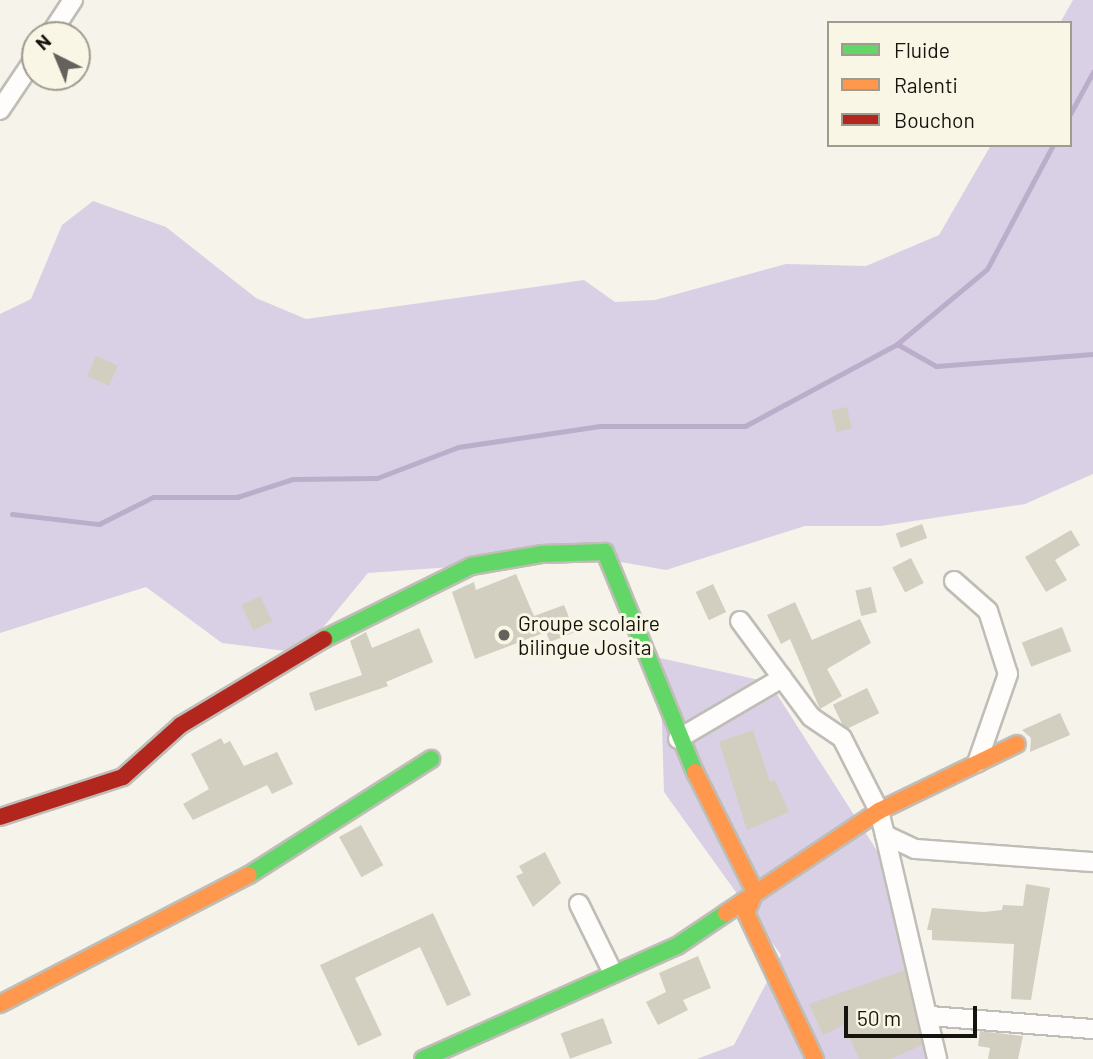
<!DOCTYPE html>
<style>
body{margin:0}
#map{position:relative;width:1093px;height:1059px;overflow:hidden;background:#f5f3ea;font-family:Barlow,sans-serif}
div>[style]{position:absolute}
.forest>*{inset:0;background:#dad0e6}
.stream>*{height:5px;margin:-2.5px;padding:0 2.5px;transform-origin:2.5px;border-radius:2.5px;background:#baaecb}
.building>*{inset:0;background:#d2cec0;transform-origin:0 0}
.roads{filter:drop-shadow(2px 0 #bfbdb6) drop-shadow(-2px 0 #bfbdb6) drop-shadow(0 2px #bfbdb6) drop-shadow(0 -2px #bfbdb6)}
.street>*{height:18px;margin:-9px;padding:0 9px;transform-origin:9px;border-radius:9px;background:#fefdfc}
.fast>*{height:16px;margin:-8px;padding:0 8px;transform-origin:8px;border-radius:8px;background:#63d668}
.slow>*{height:16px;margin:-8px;padding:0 8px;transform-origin:8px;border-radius:8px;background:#ff974d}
.jam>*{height:16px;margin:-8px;padding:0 8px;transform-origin:8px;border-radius:8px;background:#b3261e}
.dots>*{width:19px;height:19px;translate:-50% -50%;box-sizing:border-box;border:4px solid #faf6e5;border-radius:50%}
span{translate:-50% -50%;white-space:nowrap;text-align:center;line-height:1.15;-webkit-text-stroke:6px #faf6e5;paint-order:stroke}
.poi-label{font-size:21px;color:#16140f}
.left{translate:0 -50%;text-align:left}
.legend{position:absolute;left:827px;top:21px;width:245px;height:126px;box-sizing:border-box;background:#faf6e5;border:2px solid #9f9c8f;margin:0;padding:9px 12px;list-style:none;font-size:21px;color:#16140f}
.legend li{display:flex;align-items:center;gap:14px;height:35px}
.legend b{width:35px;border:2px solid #9f9c8f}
.north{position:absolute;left:21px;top:21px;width:70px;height:70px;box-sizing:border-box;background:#faf6e5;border:2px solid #9f9c8f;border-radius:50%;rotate:317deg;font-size:19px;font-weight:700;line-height:28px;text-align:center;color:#16140f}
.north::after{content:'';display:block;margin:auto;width:24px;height:32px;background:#64625c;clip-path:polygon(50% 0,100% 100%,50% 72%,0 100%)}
.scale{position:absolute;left:844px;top:1006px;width:133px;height:32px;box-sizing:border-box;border:4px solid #16140f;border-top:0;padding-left:9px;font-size:21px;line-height:24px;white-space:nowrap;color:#16140f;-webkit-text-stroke:5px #faf6e5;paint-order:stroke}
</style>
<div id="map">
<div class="forest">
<i style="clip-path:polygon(1073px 0,1093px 0,1093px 474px,1025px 504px,881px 526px,805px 526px,666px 570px,592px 557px,368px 573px,302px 653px,222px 643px,146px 587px,0 633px,0 314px,31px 299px,62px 225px,93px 201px,166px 227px,256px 298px,306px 319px,584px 280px,615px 302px,655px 300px,786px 264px,866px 266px,939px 235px,991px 145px,1070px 145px,1070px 23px,1060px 23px)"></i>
<i style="clip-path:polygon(660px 658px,769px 682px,897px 882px,929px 1059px,697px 1059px,734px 1045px,781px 955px,664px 792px)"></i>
</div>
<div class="stream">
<i style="left:1070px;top:114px;width:48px;rotate:-61.3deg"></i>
<i style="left:897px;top:344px;width:45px;rotate:29.4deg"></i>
<i style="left:936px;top:366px;width:157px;rotate:-4.4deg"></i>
<i style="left:12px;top:514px;width:88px;rotate:6.6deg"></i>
<i style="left:99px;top:524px;width:60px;rotate:-26.6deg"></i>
<i style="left:153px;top:497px;width:84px"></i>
<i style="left:237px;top:497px;width:59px;rotate:-17.8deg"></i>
<i style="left:293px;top:479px;width:84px;rotate:-0.7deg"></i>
<i style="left:377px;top:478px;width:87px;rotate:-20.9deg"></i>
<i style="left:458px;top:447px;width:145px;rotate:-8.4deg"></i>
<i style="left:601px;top:426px;width:144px"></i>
<i style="left:745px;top:426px;width:173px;rotate:-28.3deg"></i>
<i style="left:897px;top:344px;width:117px;rotate:-39.8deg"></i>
<i style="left:987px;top:269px;width:140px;rotate:-62deg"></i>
</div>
<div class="building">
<i style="left:96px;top:356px;width:24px;height:22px;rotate:24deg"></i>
<i style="left:847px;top:407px;width:22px;height:16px;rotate:77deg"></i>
<i style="left:922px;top:524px;width:15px;height:28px;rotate:70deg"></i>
<i style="clip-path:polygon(1071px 530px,1080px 545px,1055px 560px,1067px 580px,1046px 592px,1025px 557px)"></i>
<i style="left:911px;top:558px;width:28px;height:21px;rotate:63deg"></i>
<i style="clip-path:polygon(516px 574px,534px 616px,564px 605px,575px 632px,550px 642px,546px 632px,475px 659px,452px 592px,474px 582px,476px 590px)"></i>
<i style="left:713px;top:584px;width:31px;height:19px;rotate:65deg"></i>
<i style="left:871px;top:587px;width:26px;height:16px;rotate:77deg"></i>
<i style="left:260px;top:596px;width:28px;height:21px;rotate:64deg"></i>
<i style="clip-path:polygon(795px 602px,812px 640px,860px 619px,871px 643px,827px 669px,842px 696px,820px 709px,790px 639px,781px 644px,767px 615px)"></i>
<i style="left:1062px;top:627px;width:26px;height:43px;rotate:69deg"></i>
<i style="clip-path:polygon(419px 628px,433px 662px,386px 682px,388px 686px,315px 711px,309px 693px,362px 675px,350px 641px,366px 632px,372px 648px)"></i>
<i style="left:867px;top:688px;width:28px;height:38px;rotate:64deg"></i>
<i style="clip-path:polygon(1060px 713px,1070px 735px,1030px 752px,1031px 738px,1022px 730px)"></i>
<i style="clip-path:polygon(753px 730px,770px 782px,775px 780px,789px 812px,747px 830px,719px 742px)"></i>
<i style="clip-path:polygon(221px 738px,224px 744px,230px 741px,244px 766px,277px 752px,293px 784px,272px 794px,267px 785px,193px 820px,183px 804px,209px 789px,191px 754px)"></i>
<i style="left:361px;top:825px;width:46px;height:25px;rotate:61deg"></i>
<i style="clip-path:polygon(545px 852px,561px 883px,533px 907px,516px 876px,523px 873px,519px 866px)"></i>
<i style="clip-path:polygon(1026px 884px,1050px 888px,1031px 1000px,1011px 999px,1014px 944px,932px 940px,932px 930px,927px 930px,932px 908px,984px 912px,1002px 910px,1003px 905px,1023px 906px)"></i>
<i style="clip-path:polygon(433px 913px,471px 995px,447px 1006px,420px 947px,355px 978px,382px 1035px,358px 1046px,320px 965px)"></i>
<i style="clip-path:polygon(698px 956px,711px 988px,683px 1000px,688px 1010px,658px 1025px,646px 1002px,666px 992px,659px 973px)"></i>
<i style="clip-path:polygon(905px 970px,922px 1045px,891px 1059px,859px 1059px,844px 1025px,823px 1035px,809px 1004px)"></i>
<i style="left:603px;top:1018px;width:27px;height:45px;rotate:70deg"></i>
<i style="clip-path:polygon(980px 1031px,1023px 1036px,1018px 1059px,988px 1059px,990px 1048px,978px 1046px)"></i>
</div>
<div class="roads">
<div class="street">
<i style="left:50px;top:35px;width:42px;rotate:-56.7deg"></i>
<i style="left:0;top:110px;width:63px;rotate:-56.1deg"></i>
<i style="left:954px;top:581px;width:45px;rotate:41.4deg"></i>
<i style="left:988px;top:611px;width:66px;rotate:72.4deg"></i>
<i style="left:1008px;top:674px;width:94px;rotate:109.2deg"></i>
<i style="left:740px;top:621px;width:119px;rotate:53.5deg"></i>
<i style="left:811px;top:717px;width:37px;rotate:34deg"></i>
<i style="left:842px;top:738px;width:82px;rotate:63.1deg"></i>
<i style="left:879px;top:811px;width:25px;rotate:76deg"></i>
<i style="left:885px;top:835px;width:33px;rotate:25deg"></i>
<i style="left:915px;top:849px;width:178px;rotate:4.2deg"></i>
<i style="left:678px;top:739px;width:121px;rotate:-30.4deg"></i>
<i style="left:885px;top:835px;width:230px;rotate:76.9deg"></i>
<i style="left:579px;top:904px;width:77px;rotate:63.8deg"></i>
<i style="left:930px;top:1016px;width:164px;rotate:4.6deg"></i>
</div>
<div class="fast">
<i style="left:324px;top:639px;width:164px;rotate:-26.4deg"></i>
<i style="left:471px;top:566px;width:71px;rotate:-9.7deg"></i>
<i style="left:541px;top:554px;width:64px;rotate:-1.8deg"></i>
<i style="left:605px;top:552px;width:238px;rotate:67.8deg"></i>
<i style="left:249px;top:875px;width:216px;rotate:-32.5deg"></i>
<i style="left:423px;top:1059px;width:278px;rotate:-24deg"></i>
<i style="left:677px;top:946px;width:59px;rotate:-34deg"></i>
</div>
<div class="slow">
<i style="left:695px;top:772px;width:134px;rotate:63.4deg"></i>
<i style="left:755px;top:892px;width:23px;rotate:113deg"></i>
<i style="left:746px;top:913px;width:161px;rotate:64.7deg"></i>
<i style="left:726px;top:913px;width:184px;rotate:-33.7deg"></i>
<i style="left:879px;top:811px;width:153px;rotate:-25.9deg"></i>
<i style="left:0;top:1004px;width:280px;rotate:-27.4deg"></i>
</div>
<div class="jam">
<i style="left:0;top:817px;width:129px;rotate:-18deg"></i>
<i style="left:123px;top:777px;width:78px;rotate:-41.9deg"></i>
<i style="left:181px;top:725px;width:167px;rotate:-31deg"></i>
</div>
</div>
<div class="dots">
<i style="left:504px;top:635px;background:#64625c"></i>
</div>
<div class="poi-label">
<span class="left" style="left:518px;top:635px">Groupe scolaire<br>bilingue Josita</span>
</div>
<ul class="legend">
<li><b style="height:9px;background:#63d668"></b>Fluide</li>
<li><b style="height:9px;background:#ff974d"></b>Ralenti</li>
<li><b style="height:9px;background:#b3261e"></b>Bouchon</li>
</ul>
<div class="north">N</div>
<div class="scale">50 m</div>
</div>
